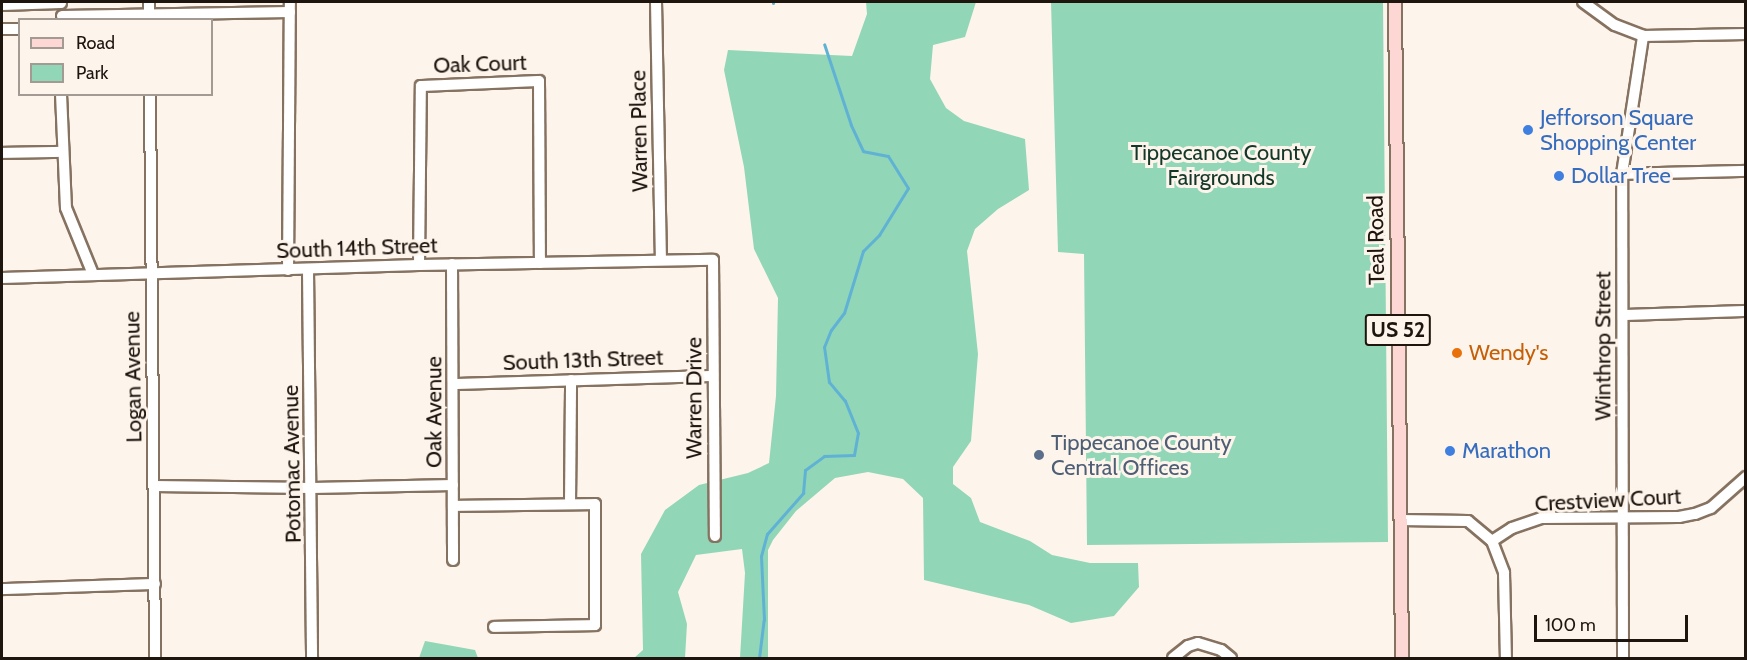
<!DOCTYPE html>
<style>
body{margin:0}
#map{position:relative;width:1747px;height:660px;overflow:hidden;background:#fdf4ec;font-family:Cabin,sans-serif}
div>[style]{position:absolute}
.green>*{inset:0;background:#92d6b8}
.stream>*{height:3px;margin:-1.5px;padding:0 1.5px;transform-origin:1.5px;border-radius:1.5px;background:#60b2d5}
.roads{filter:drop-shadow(2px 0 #867260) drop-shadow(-2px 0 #867260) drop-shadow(0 2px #867260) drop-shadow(0 -2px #867260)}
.minor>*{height:10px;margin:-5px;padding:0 5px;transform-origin:5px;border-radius:5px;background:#fff}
.major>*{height:12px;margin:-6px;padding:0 6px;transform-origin:6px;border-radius:6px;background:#fdd7d4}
.dots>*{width:16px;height:16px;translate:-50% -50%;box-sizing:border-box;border:3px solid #fdf4ec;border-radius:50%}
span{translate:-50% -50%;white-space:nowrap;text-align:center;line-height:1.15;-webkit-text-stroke:6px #fdf4ec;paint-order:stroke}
.shield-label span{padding:2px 4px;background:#fdf4ec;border:2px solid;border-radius:4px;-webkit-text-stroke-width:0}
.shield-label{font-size:21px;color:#1d150e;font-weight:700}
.street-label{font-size:22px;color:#1d150e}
.shop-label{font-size:22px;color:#366cbe}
.left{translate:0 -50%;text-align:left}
.park-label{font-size:22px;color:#133829}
.food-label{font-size:22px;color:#c56008}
.service-label{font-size:22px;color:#4e5e75}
.frame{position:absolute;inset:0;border:3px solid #1d150e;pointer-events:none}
.legend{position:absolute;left:18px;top:18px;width:195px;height:78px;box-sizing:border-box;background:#fdf4ec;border:2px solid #a39b93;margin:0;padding:8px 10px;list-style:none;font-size:18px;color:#1d150e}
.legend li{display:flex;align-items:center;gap:12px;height:30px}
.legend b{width:30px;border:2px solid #a39b93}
.scale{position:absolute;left:1534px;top:615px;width:154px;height:27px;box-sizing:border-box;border:3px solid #1d150e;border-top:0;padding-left:8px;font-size:18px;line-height:21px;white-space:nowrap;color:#1d150e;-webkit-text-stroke:4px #fdf4ec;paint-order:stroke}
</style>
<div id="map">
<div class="green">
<i style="clip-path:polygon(866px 2px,976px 2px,965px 37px,933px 45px,930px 79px,946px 108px,964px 121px,1025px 139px,1029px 190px,998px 209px,975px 229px,967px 251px,978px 354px,971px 441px,953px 467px,953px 484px,971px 498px,980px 522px,1030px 541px,1052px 555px,1090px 563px,1138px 563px,1139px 587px,1114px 616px,1071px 623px,1029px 605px,924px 580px,923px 498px,903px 479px,868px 472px,835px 478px,796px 511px,773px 540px,768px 550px,768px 658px,740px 658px,745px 573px,742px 549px,696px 555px,678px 592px,687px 624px,685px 658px,634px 658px,643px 650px,641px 554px,665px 510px,699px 485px,748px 473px,769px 463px,776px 396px,778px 298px,754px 249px,744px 167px,724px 70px,728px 50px,852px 56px,867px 14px)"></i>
<i style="clip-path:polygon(1051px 2px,1383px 2px,1388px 542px,1087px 545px,1084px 254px,1058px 252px)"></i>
<i style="clip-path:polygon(425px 641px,475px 650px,478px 658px,419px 658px)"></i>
</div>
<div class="stream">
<i style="left:773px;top:2px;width:1px;rotate:90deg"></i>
<i style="left:759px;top:658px;width:38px;rotate:-83deg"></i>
<i style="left:764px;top:620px;width:64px;rotate:-92.7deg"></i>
<i style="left:761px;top:556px;width:23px;rotate:-75deg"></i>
<i style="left:767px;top:534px;width:55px;rotate:-48.7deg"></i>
<i style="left:803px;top:493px;width:23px;rotate:-85deg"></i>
<i style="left:805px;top:470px;width:24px;rotate:-36deg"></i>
<i style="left:824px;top:456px;width:30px;rotate:-2deg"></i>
<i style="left:854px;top:455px;width:22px;rotate:-80deg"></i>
<i style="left:858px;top:433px;width:35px;rotate:-112deg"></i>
<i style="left:845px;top:401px;width:25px;rotate:-130deg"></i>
<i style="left:829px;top:382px;width:35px;rotate:-98deg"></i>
<i style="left:824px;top:347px;width:18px;rotate:-68deg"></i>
<i style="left:831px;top:330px;width:21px;rotate:-53deg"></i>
<i style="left:844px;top:313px;width:65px;rotate:-73deg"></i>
<i style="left:863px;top:251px;width:23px;rotate:-45deg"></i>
<i style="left:879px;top:235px;width:55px;rotate:-58.3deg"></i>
<i style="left:908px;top:188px;width:38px;rotate:-122deg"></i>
<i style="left:888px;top:156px;width:25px;rotate:-169deg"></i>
<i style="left:863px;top:151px;width:29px;rotate:-115deg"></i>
<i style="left:851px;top:125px;width:85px;rotate:-108.4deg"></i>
</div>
<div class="roads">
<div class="minor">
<i style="left:149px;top:2px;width:17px;rotate:90deg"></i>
<i style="left:656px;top:2px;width:257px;rotate:88.9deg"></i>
<i style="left:1583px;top:2px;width:39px;rotate:36deg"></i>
<i style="left:1615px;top:25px;width:30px;rotate:21deg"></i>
<i style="left:1643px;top:36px;width:103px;rotate:-1.1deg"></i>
<i style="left:2px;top:5px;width:59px;rotate:-1.9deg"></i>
<i style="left:62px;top:16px;width:228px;rotate:-1deg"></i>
<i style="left:2px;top:29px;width:18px"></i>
<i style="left:61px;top:94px;width:114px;rotate:87.5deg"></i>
<i style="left:66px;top:208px;width:71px;rotate:67.8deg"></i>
<i style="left:150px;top:94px;width:564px;rotate:89.49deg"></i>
<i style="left:2px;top:153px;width:60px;rotate:-1deg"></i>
<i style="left:1622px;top:174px;width:124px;rotate:-1.4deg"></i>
<i style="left:452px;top:264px;width:296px;rotate:89.8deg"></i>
<i style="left:419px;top:265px;width:179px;rotate:-89.4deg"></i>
<i style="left:421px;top:86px;width:118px;rotate:-2.4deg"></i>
<i style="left:539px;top:81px;width:182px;rotate:89.7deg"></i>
<i style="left:288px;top:270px;width:268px;rotate:-89.6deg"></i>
<i style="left:308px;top:270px;width:388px;rotate:89.4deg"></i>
<i style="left:2px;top:278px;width:417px;rotate:-1.8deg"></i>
<i style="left:419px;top:265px;width:294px;rotate:-1deg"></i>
<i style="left:713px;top:260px;width:276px;rotate:89.6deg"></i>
<i style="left:1623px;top:315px;width:123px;rotate:-1.9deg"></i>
<i style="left:454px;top:384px;width:259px;rotate:-1.8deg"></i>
<i style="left:154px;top:486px;width:158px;rotate:0.7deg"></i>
<i style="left:312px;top:488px;width:141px;rotate:-1.2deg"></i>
<i style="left:570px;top:504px;width:124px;rotate:-89.5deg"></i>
<i style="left:453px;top:506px;width:142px;rotate:-0.8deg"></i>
<i style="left:595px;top:504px;width:121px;rotate:90deg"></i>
<i style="left:595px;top:625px;width:101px;rotate:178.9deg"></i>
<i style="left:1400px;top:520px;width:68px;rotate:0.8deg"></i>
<i style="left:1468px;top:521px;width:31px;rotate:40deg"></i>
<i style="left:1492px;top:541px;width:24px;rotate:-33deg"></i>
<i style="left:1512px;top:528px;width:31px;rotate:-19deg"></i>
<i style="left:1541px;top:518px;width:138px;rotate:-0.4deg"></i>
<i style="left:1679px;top:517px;width:16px;rotate:-11deg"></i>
<i style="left:1695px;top:514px;width:17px;rotate:-21deg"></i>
<i style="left:1711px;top:508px;width:47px;rotate:-41.5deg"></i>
<i style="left:1492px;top:541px;width:34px;rotate:69deg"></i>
<i style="left:1504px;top:573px;width:85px;rotate:88.7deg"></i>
<i style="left:2px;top:589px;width:153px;rotate:-1.9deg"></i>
<i style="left:1173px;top:658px;width:19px;rotate:-39deg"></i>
<i style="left:1188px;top:646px;width:10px;rotate:-17deg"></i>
<i style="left:1198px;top:643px;width:24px;rotate:17deg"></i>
<i style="left:1221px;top:650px;width:13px;rotate:39deg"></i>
<i style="left:1623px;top:658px;width:484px;rotate:-90.1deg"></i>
<i style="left:1622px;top:174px;width:140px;rotate:-81.3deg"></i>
</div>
<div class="major">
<i style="left:1395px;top:2px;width:656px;rotate:89.39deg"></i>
</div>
</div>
<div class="dots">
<i style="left:1528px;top:130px;background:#3f7fe0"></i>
<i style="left:1559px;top:176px;background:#3f7fe0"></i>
<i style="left:1457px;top:353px;background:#e8710a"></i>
<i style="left:1450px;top:451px;background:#3f7fe0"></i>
<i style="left:1039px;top:455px;background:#5c6f8a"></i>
</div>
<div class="shield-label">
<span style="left:1398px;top:330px">US 52</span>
</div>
<div class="street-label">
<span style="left:480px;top:64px;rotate:-2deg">Oak Court</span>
<span style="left:639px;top:131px;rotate:-91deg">Warren Place</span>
<span style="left:1376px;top:240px;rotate:-91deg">Teal Road</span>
<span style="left:357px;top:248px;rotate:-2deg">South 14th Street</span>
<span style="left:1603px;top:346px;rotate:-90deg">Winthrop Street</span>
<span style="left:583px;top:360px;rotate:-2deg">South 13th Street</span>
<span style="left:133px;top:377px;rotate:-91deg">Logan Avenue</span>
<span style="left:694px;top:398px;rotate:-90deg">Warren Drive</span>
<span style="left:434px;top:412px;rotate:-90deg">Oak Avenue</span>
<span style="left:292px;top:464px;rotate:-91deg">Potomac Avenue</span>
<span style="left:1608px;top:500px;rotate:-3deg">Crestview Court</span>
</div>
<div class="shop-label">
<span class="left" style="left:1540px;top:130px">Jefforson Square<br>Shopping Center</span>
<span class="left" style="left:1571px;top:176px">Dollar Tree</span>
<span class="left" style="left:1462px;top:451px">Marathon</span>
</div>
<div class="park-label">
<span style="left:1221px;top:165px">Tippecanoe County<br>Fairgrounds</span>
</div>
<div class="food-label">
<span class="left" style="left:1469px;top:353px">Wendy's</span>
</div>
<div class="service-label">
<span class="left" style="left:1051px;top:455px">Tippecanoe County<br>Central Offices</span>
</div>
<div class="frame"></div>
<ul class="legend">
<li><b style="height:8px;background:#fdd7d4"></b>Road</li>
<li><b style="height:16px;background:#92d6b8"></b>Park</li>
</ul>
<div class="scale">100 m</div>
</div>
